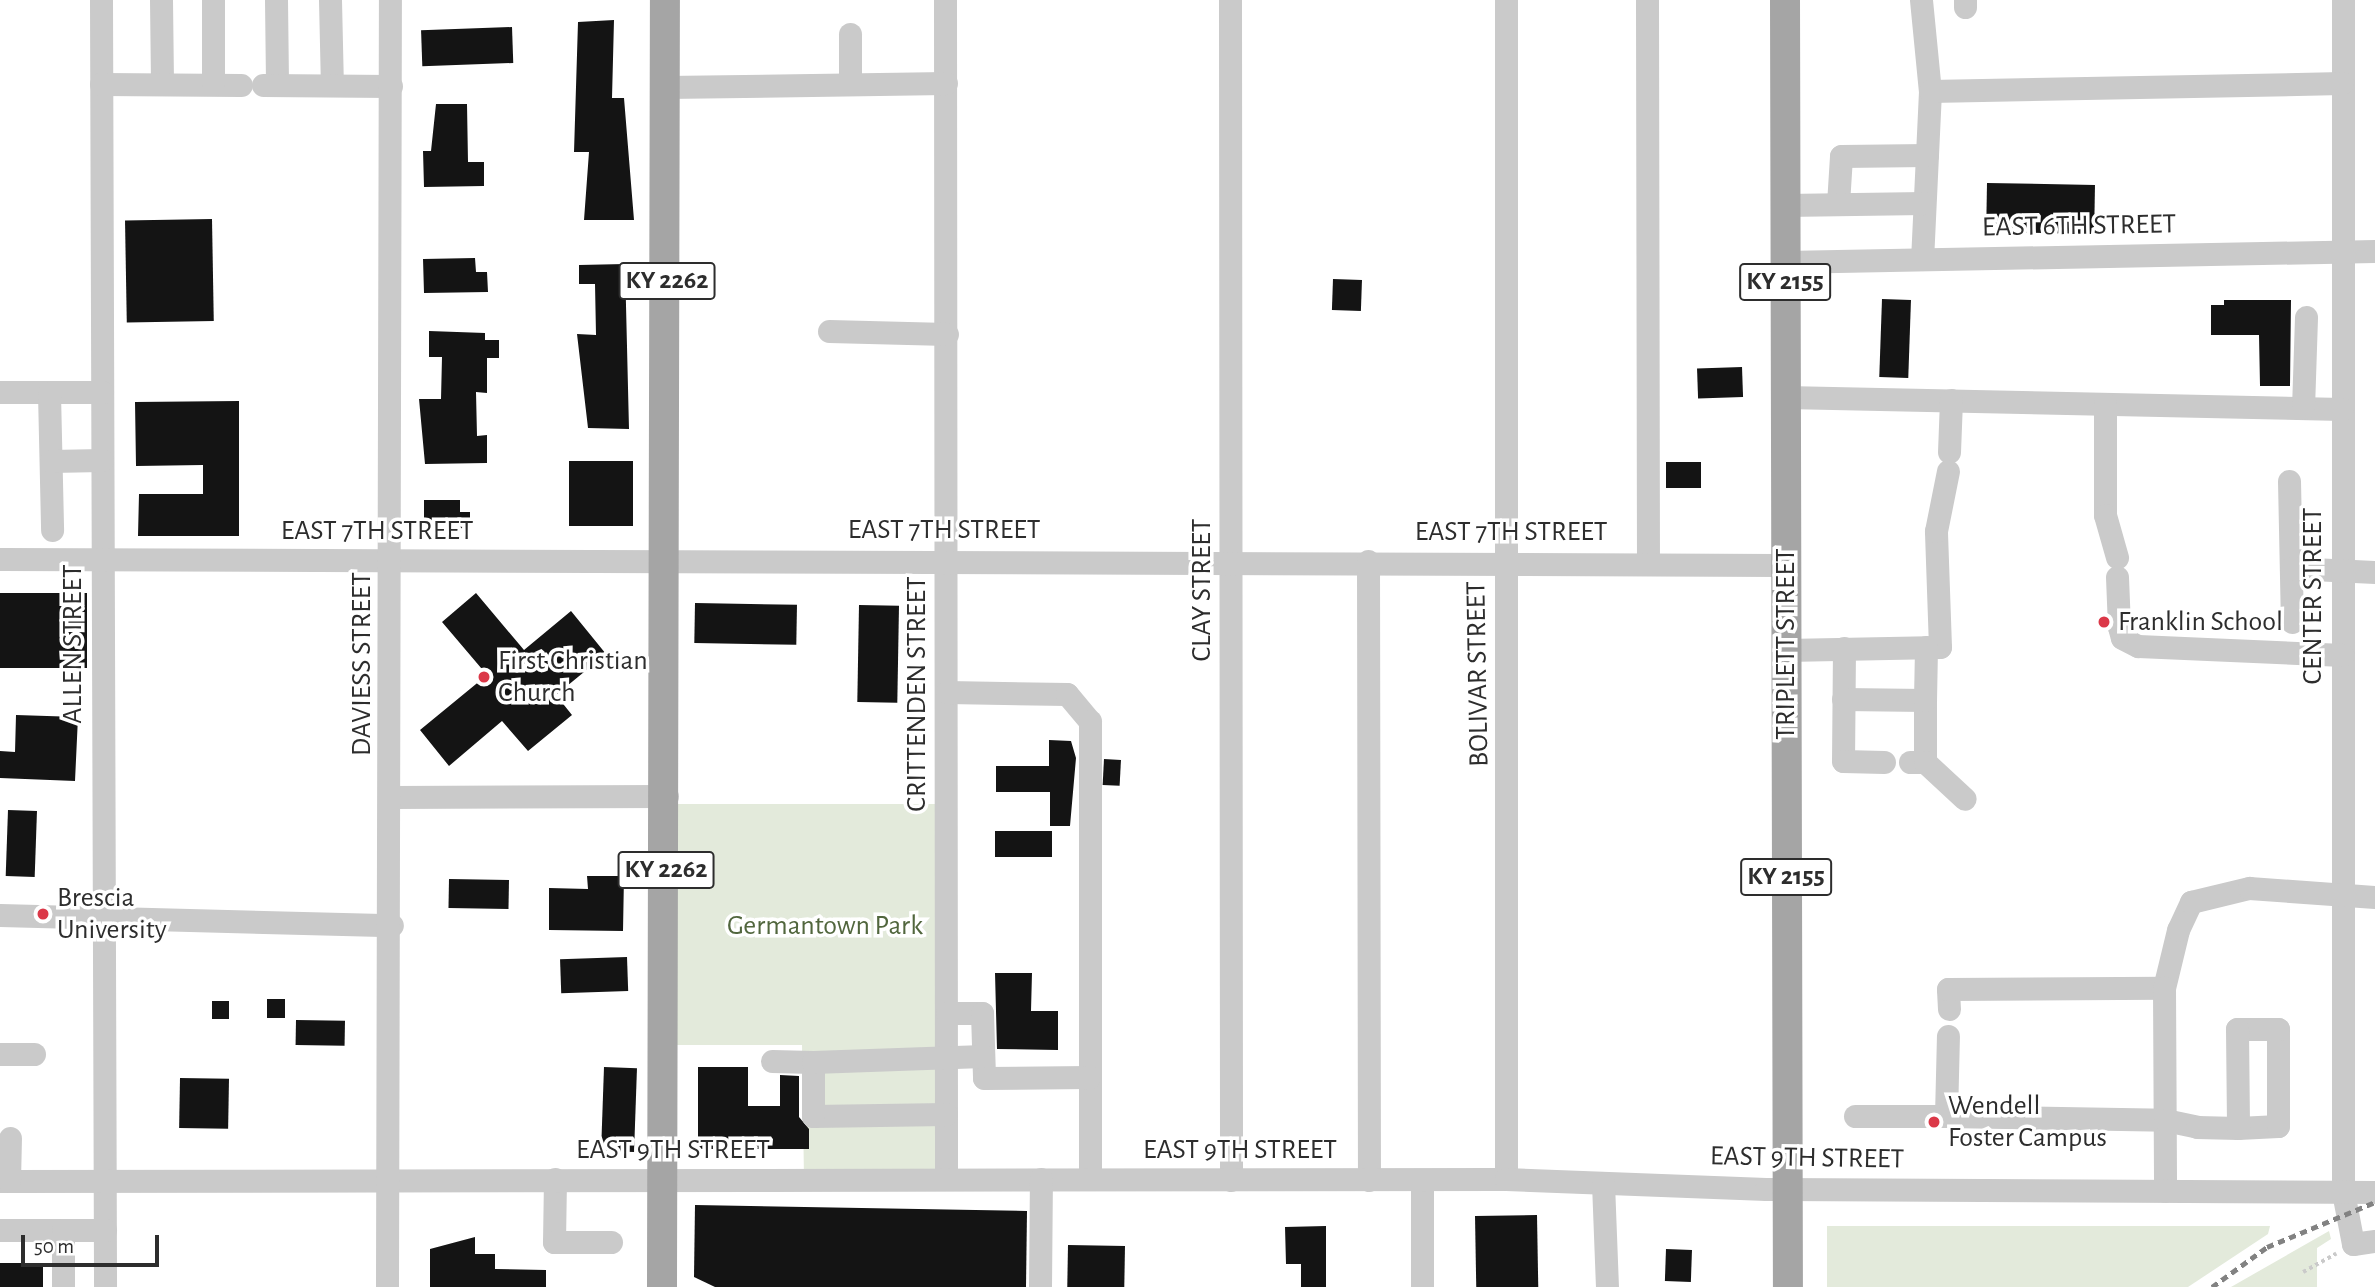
<!DOCTYPE html>
<style>
body{margin:0}
#map{position:relative;width:2375px;height:1287px;overflow:hidden;background:#fff;font-family:"Alegreya Sans",sans-serif}
div>[style]{position:absolute}
.green>*{inset:0;background:#e3eadb}
.building>*{inset:0;background:#141414;transform-origin:0 0}
.path>*{height:3.5px;margin-top:-1.75px;transform-origin:0;background:repeating-linear-gradient(90deg,#cacaca 0 3.5px,transparent 0 7px)}
.minor>*{height:23px;margin:-11.5px;padding:0 11.5px;transform-origin:11.5px;border-radius:11.5px;background:#cacaca}
.major>*{height:30px;margin:-15px;padding:0 15px;transform-origin:15px;border-radius:15px;background:#a5a5a5}
.rail>*{height:5px;margin-top:-2.5px;transform-origin:0;background:repeating-linear-gradient(90deg,#828282 0 7px,transparent 0 12px)}
.dots>*{width:19px;height:19px;translate:-50% -50%;box-sizing:border-box;border:4px solid #fff;border-radius:50%}
span{translate:-50% -50%;white-space:nowrap;text-align:center;line-height:1.15;-webkit-text-stroke:7px #fff;paint-order:stroke}
.shield-label span{padding:2px 5px;background:#fff;border:2px solid;border-radius:5px;-webkit-text-stroke-width:0}
.shield-label{font-size:26px;color:#2d2d2d;font-weight:700}
.street-label{font-size:28px;color:#2d2d2d}
.poi-label{font-size:28px;color:#2d2d2d}
.left{translate:0 -50%;text-align:left}
.park-label{font-size:28px;color:#51663d}
.scale{position:absolute;left:21px;top:1235px;width:138px;height:32px;box-sizing:border-box;border:4px solid #2d2d2d;border-top:0;padding-left:9px;font-size:21px;line-height:24px;white-space:nowrap;color:#2d2d2d;-webkit-text-stroke:5px #fff;paint-order:stroke}
</style>
<div id="map">
<div class="green">
<i style="clip-path:polygon(667px 804px,947px 804px,946px 1178px,804px 1180px,802px 1045px,665px 1045px)"></i>
<i style="clip-path:polygon(1827px 1226px,2270px 1226px,2268px 1234px,2188px 1287px,1827px 1287px)"></i>
<i style="clip-path:polygon(2329px 1231px,2331px 1239px,2317px 1248px,2317px 1287px,2231px 1287px)"></i>
</div>
<div class="building">
<i style="clip-path:polygon(614px 20px,612px 98px,624px 98px,634px 220px,584px 220px,589px 152px,574px 152px,578px 22px)"></i>
<i style="left:512px;top:27px;width:36px;height:91px;rotate:88deg"></i>
<i style="clip-path:polygon(436px 104px,467px 104px,468px 162px,484px 162px,484px 186px,424px 187px,423px 151px,431px 151px)"></i>
<i style="left:1987px;top:183px;width:108px;height:49px;rotate:1deg"></i>
<i style="left:212px;top:219px;width:102px;height:87px;rotate:89deg"></i>
<i style="clip-path:polygon(475px 258px,476px 272px,487px 272px,488px 292px,424px 293px,423px 259px)"></i>
<i style="clip-path:polygon(625px 264px,629px 429px,588px 428px,577px 334px,596px 335px,595px 284px,579px 284px,579px 265px)"></i>
<i style="left:1333px;top:279px;width:29px;height:31px;rotate:2deg"></i>
<i style="left:1882px;top:299px;width:29px;height:78px;rotate:2deg"></i>
<i style="clip-path:polygon(2224px 300px,2291px 300px,2290px 386px,2260px 386px,2259px 335px,2211px 335px,2211px 305px,2224px 305px)"></i>
<i style="clip-path:polygon(429px 331px,485px 333px,485px 340px,499px 340px,499px 358px,487px 358px,487px 393px,476px 392px,477px 436px,487px 435px,487px 463px,425px 464px,419px 399px,441px 399px,442px 357px,429px 357px)"></i>
<i style="left:1742px;top:367px;width:30px;height:45px;rotate:88deg"></i>
<i style="clip-path:polygon(239px 401px,239px 536px,138px 536px,139px 494px,203px 494px,203px 465px,136px 466px,135px 402px)"></i>
<i style="left:569px;top:461px;width:64px;height:65px"></i>
<i style="left:1701px;top:462px;width:26px;height:35px;rotate:90deg"></i>
<i style="clip-path:polygon(424px 500px,460px 500px,460px 512px,470px 512px,470px 528px,424px 529px)"></i>
<i style="left:0;top:593px;width:87px;height:75px"></i>
<i style="clip-path:polygon(476px 593px,524px 650px,571px 611px,606px 654px,556px 695px,572px 715px,528px 751px,502px 721px,449px 766px,420px 730px,487px 675px,442px 622px)"></i>
<i style="left:695px;top:603px;width:102px;height:40px;rotate:1deg"></i>
<i style="left:859px;top:605px;width:40px;height:97px;rotate:1deg"></i>
<i style="clip-path:polygon(16px 715px,78px 717px,75px 781px,0 778px,0 751px,15px 752px)"></i>
<i style="clip-path:polygon(1049px 740px,1071px 741px,1076px 758px,1070px 826px,1050px 826px,1050px 792px,996px 792px,996px 766px,1049px 766px)"></i>
<i style="left:1104px;top:759px;width:17px;height:26px;rotate:3deg"></i>
<i style="left:8px;top:810px;width:29px;height:66px;rotate:2deg"></i>
<i style="left:995px;top:831px;width:57px;height:26px"></i>
<i style="clip-path:polygon(587px 876px,624px 876px,623px 931px,549px 930px,549px 888px,588px 889px)"></i>
<i style="left:449px;top:879px;width:60px;height:29px;rotate:1deg"></i>
<i style="left:627px;top:957px;width:34px;height:67px;rotate:88deg"></i>
<i style="clip-path:polygon(995px 973px,1032px 973px,1031px 1011px,1058px 1011px,1058px 1050px,997px 1049px)"></i>
<i style="left:267px;top:999px;width:18px;height:19px"></i>
<i style="left:212px;top:1001px;width:17px;height:18px"></i>
<i style="left:296px;top:1020px;width:49px;height:25px;rotate:1deg"></i>
<i style="left:604px;top:1067px;width:33px;height:84px;rotate:2deg"></i>
<i style="clip-path:polygon(698px 1067px,748px 1067px,748px 1106px,780px 1106px,780px 1075px,799px 1076px,799px 1117px,809px 1129px,809px 1149px,698px 1149px)"></i>
<i style="left:180px;top:1078px;width:49px;height:50px;rotate:1deg"></i>
<i style="clip-path:polygon(695px 1205px,1027px 1211px,1026px 1287px,715px 1287px,694px 1277px)"></i>
<i style="left:1537px;top:1215px;width:72px;height:62px;rotate:89deg"></i>
<i style="clip-path:polygon(1326px 1226px,1326px 1287px,1301px 1287px,1301px 1264px,1286px 1264px,1285px 1227px)"></i>
<i style="clip-path:polygon(475px 1237px,475px 1254px,495px 1254px,495px 1269px,546px 1270px,546px 1287px,430px 1287px,430px 1249px)"></i>
<i style="left:1068px;top:1245px;width:57px;height:42px;rotate:1deg"></i>
<i style="left:1666px;top:1249px;width:26px;height:32px;rotate:2deg"></i>
<i style="left:0;top:1263px;width:43px;height:24px"></i>
</div>
<div class="path">
<i style="left:2303px;top:1272px;width:38px;rotate:-29deg"></i>
</div>
<div class="minor">
<i style="left:101px;top:0;width:1287px;rotate:89.82deg"></i>
<i style="left:161px;top:0;width:84px;rotate:89.3deg"></i>
<i style="left:276px;top:0;width:85px;rotate:89.3deg"></i>
<i style="left:330px;top:0;width:85px;rotate:88.7deg"></i>
<i style="left:945px;top:0;width:1178px;rotate:89.95deg"></i>
<i style="left:1230px;top:0;width:1180px;rotate:89.95deg"></i>
<i style="left:1647px;top:0;width:563px;rotate:89.9deg"></i>
<i style="left:1921px;top:0;width:91px;rotate:84.4deg"></i>
<i style="left:1930px;top:91px;width:168px;rotate:92.7deg"></i>
<i style="left:2343px;top:0;width:1192px;rotate:90deg"></i>
<i style="left:2343px;top:1192px;width:53px;rotate:79.1deg"></i>
<i style="left:2353px;top:1244px;width:22px;rotate:-8deg"></i>
<i style="left:1965px;top:7px;width:7px;rotate:-90deg"></i>
<i style="left:850px;top:34px;width:48px;rotate:90deg"></i>
<i style="left:101px;top:84px;width:140px;rotate:0.4deg"></i>
<i style="left:213px;top:84px;width:84px;rotate:-90deg"></i>
<i style="left:263px;top:85px;width:128px;rotate:0.4deg"></i>
<i style="left:666px;top:87px;width:280px;rotate:-0.8deg"></i>
<i style="left:1930px;top:91px;width:412px;rotate:-1.1deg"></i>
<i style="left:1838px;top:204px;width:48px;rotate:-86.4deg"></i>
<i style="left:1841px;top:156px;width:86px;rotate:-0.7deg"></i>
<i style="left:1785px;top:205px;width:139px;rotate:-0.8deg"></i>
<i style="left:1785px;top:262px;width:590px;rotate:-1.07deg"></i>
<i style="left:829px;top:331px;width:118px;rotate:1.5deg"></i>
<i style="left:0;top:392px;width:102px"></i>
<i style="left:49px;top:393px;width:137px;rotate:88.7deg"></i>
<i style="left:1785px;top:397px;width:557px;rotate:1.23deg"></i>
<i style="left:2105px;top:404px;width:111px;rotate:90deg"></i>
<i style="left:2105px;top:515px;width:44px;rotate:74.1deg"></i>
<i style="left:2303px;top:408px;width:91px;rotate:-88.1deg"></i>
<i style="left:1949px;top:452px;width:52px;rotate:-87.8deg"></i>
<i style="left:51px;top:461px;width:51px;rotate:-1.1deg"></i>
<i style="left:2289px;top:481px;width:141px;rotate:88.8deg"></i>
<i style="left:0;top:559px;width:1786px;rotate:0.19deg"></i>
<i style="left:1368px;top:561px;width:619px;rotate:89.91deg"></i>
<i style="left:2291px;top:568px;width:84px;rotate:2.7deg"></i>
<i style="left:2117px;top:577px;width:50px;rotate:87.7deg"></i>
<i style="left:2119px;top:627px;width:11px;rotate:75deg"></i>
<i style="left:2122px;top:638px;width:18px;rotate:27deg"></i>
<i style="left:2138px;top:646px;width:205px;rotate:2.5deg"></i>
<i style="left:1844px;top:648px;width:113px;rotate:90.5deg"></i>
<i style="left:1843px;top:761px;width:41px;rotate:1.4deg"></i>
<i style="left:1786px;top:650px;width:154px;rotate:-1.1deg"></i>
<i style="left:1940px;top:647px;width:116px;rotate:-92deg"></i>
<i style="left:1936px;top:531px;width:61px;rotate:-78.7deg"></i>
<i style="left:947px;top:692px;width:120px;rotate:1deg"></i>
<i style="left:1067px;top:694px;width:35px;rotate:50deg"></i>
<i style="left:1090px;top:721px;width:458px;rotate:90deg"></i>
<i style="left:1843px;top:699px;width:82px;rotate:0.7deg"></i>
<i style="left:1925px;top:700px;width:62px;rotate:90deg"></i>
<i style="left:1925px;top:762px;width:15px;rotate:180deg"></i>
<i style="left:1925px;top:700px;width:53px;rotate:-88.9deg"></i>
<i style="left:1925px;top:762px;width:54px;rotate:42.8deg"></i>
<i style="left:392px;top:797px;width:275px;rotate:-0.2deg"></i>
<i style="left:0;top:915px;width:392px;rotate:1.5deg"></i>
<i style="left:2164px;top:988px;width:60px;rotate:-76.4deg"></i>
<i style="left:2178px;top:930px;width:31px;rotate:-65deg"></i>
<i style="left:2191px;top:902px;width:60px;rotate:-13.6deg"></i>
<i style="left:2249px;top:888px;width:126px;rotate:4.1deg"></i>
<i style="left:1949px;top:1009px;width:20px;rotate:-93deg"></i>
<i style="left:1948px;top:989px;width:216px;rotate:-0.3deg"></i>
<i style="left:2164px;top:988px;width:203px;rotate:89.7deg"></i>
<i style="left:947px;top:1013px;width:35px"></i>
<i style="left:982px;top:1013px;width:65px;rotate:88.2deg"></i>
<i style="left:984px;top:1078px;width:105px;rotate:-0.5deg"></i>
<i style="left:0;top:1054px;width:34px"></i>
<i style="left:772px;top:1061px;width:41px;rotate:1.4deg"></i>
<i style="left:946px;top:1114px;width:133px;rotate:179.1deg"></i>
<i style="left:813px;top:1116px;width:54px;rotate:-90deg"></i>
<i style="left:813px;top:1062px;width:170px;rotate:-2deg"></i>
<i style="left:1855px;top:1116px;width:91px"></i>
<i style="left:1946px;top:1116px;width:80px;rotate:-88.6deg"></i>
<i style="left:1946px;top:1116px;width:219px;rotate:1deg"></i>
<i style="left:2165px;top:1120px;width:33px;rotate:12deg"></i>
<i style="left:2197px;top:1127px;width:41px;rotate:1.4deg"></i>
<i style="left:2238px;top:1128px;width:40px;rotate:-2.9deg"></i>
<i style="left:2278px;top:1126px;width:97px;rotate:-90deg"></i>
<i style="left:2278px;top:1029px;width:41px;rotate:180deg"></i>
<i style="left:2237px;top:1029px;width:99px;rotate:89.4deg"></i>
<i style="left:555px;top:1179px;width:63px;rotate:90.9deg"></i>
<i style="left:554px;top:1242px;width:57px"></i>
<i style="left:1506px;top:1179px;width:1179px;rotate:-90deg"></i>
<i style="left:1422px;top:1180px;width:107px;rotate:90deg"></i>
<i style="left:0;top:1181px;width:1506px;rotate:-0.08deg"></i>
<i style="left:1506px;top:1179px;width:260px;rotate:2.2deg"></i>
<i style="left:1766px;top:1189px;width:609px;rotate:0.28deg"></i>
<i style="left:9px;top:1181px;width:43px;rotate:-88.7deg"></i>
<i style="left:1603px;top:1183px;width:104px;rotate:87.8deg"></i>
<i style="left:0;top:1230px;width:63px"></i>
<i style="left:63px;top:1287px;width:57px;rotate:-90deg"></i>
<i style="left:63px;top:1230px;width:42px"></i>
<i style="left:387px;top:1287px;width:1287px;rotate:-89.87deg"></i>
<i style="left:1040px;top:1287px;width:108px;rotate:-89.5deg"></i>
</div>
<div class="major">
<i style="left:1785px;top:0;width:1287px;rotate:89.87deg"></i>
<i style="left:662px;top:1287px;width:1287px;rotate:-89.87deg"></i>
</div>
<div class="rail">
<i style="left:2212px;top:1287px;width:68px;rotate:-36deg"></i>
<i style="left:2267px;top:1247px;width:117px;rotate:-22.6deg"></i>
</div>
<div class="dots">
<i style="left:2104px;top:622px;background:#db3848"></i>
<i style="left:484px;top:677px;background:#db3848"></i>
<i style="left:43px;top:914px;background:#db3848"></i>
<i style="left:1934px;top:1122px;background:#db3848"></i>
</div>
<div class="shield-label">
<span style="left:667px;top:281px">KY 2262</span>
<span style="left:1785px;top:282px">KY 2155</span>
<span style="left:666px;top:870px">KY 2262</span>
<span style="left:1786px;top:877px">KY 2155</span>
</div>
<div class="street-label">
<span style="left:2079px;top:226px;rotate:-1deg">EAST 6TH STREET</span>
<span style="left:944px;top:530px">EAST 7TH STREET</span>
<span style="left:377px;top:531px">EAST 7TH STREET</span>
<span style="left:1511px;top:532px">EAST 7TH STREET</span>
<span style="left:1202px;top:590px;rotate:-90deg">CLAY STREET</span>
<span style="left:2313px;top:596px;rotate:-90deg">CENTER STREET</span>
<span style="left:73px;top:644px;rotate:-90deg">ALLEN STREET</span>
<span style="left:1786px;top:644px;rotate:-90deg">TRIPLETT STREET</span>
<span style="left:362px;top:664px;rotate:-90deg">DAVIESS STREET</span>
<span style="left:1478px;top:674px;rotate:-91deg">BOLIVAR STREET</span>
<span style="left:917px;top:694px;rotate:-90deg">CRITTENDEN STREET</span>
<span style="left:673px;top:1150px">EAST 9TH STREET</span>
<span style="left:1240px;top:1150px">EAST 9TH STREET</span>
<span style="left:1807px;top:1158px;rotate:1deg">EAST 9TH STREET</span>
</div>
<div class="poi-label">
<span class="left" style="left:2118px;top:622px">Franklin School</span>
<span class="left" style="left:498px;top:677px">First Christian<br>Church</span>
<span class="left" style="left:57px;top:914px">Brescia<br>University</span>
<span class="left" style="left:1948px;top:1122px">Wendell<br>Foster Campus</span>
</div>
<div class="park-label">
<span style="left:825px;top:926px">Germantown Park</span>
</div>
<div class="scale">50 m</div>
</div>
